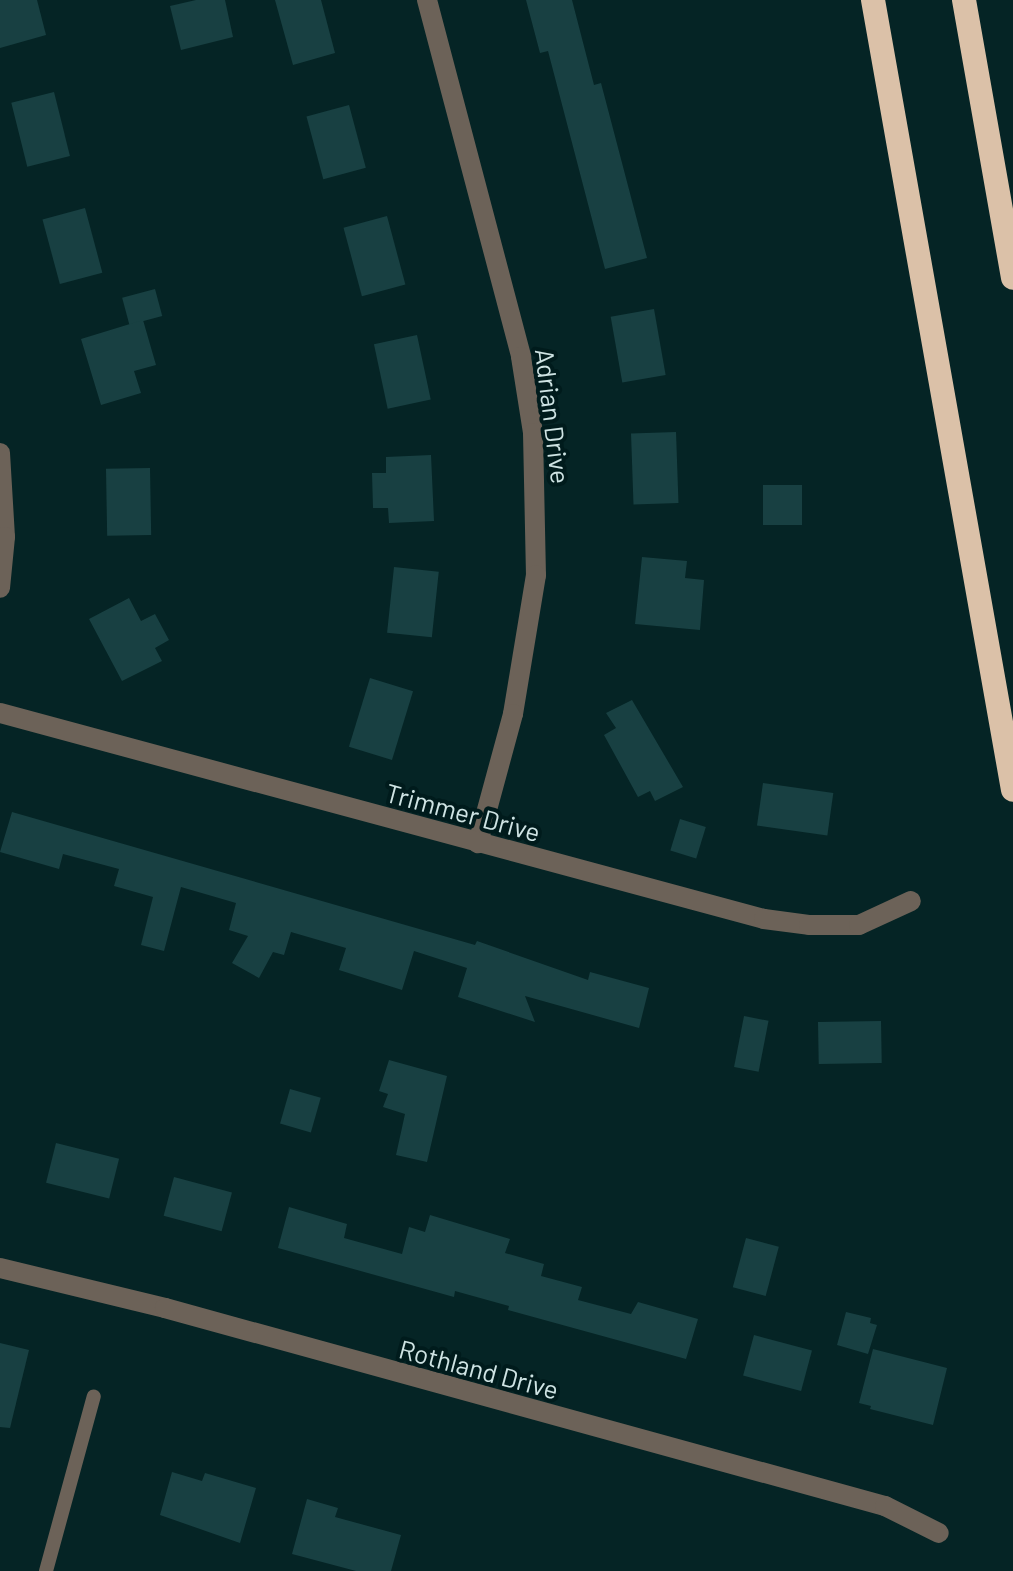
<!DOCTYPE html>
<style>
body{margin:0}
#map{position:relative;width:1013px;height:1571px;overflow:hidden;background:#052425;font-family:Barlow,sans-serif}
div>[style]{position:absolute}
.building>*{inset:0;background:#184042;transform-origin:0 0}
.lane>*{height:14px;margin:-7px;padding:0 7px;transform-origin:7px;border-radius:7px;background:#6c6258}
.street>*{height:20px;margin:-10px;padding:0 10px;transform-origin:10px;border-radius:10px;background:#6c6258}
.highway>*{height:24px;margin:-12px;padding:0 12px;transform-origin:12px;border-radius:12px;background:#dbc1a8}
span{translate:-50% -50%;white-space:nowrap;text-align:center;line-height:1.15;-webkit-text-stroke:8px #001b1c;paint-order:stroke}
.street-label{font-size:26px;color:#cfe4e4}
</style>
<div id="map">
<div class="building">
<i style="clip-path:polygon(0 0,37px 0,46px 35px,0 48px)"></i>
<i style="clip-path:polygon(196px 0,225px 0,233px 37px,181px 50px,170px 6px)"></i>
<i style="clip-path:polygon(275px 0,321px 0,335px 53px,293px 65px)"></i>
<i style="clip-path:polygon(526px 0,572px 0,594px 85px,601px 83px,647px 258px,605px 269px,548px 51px,540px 53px)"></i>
<i style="left:54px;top:92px;width:66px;height:44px;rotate:76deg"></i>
<i style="left:349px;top:105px;width:65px;height:44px;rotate:75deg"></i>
<i style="left:85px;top:208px;width:67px;height:44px;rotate:75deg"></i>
<i style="left:387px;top:216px;width:71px;height:45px;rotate:75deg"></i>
<i style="left:155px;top:289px;width:28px;height:34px;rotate:75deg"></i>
<i style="left:654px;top:309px;width:67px;height:44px;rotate:80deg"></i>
<i style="clip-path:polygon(143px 320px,156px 365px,134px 371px,141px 393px,101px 405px,81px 339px)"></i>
<i style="left:417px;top:335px;width:66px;height:44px;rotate:78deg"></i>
<i style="left:676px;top:432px;width:71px;height:45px;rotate:88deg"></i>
<i style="clip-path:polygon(431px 455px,434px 521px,389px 523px,388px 508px,373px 508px,372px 473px,386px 473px,386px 457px)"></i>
<i style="left:150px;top:468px;width:67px;height:44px;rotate:89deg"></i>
<i style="left:763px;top:485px;width:39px;height:40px"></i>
<i style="clip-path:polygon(642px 557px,687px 561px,685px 578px,704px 580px,700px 630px,635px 624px)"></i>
<i style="left:394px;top:567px;width:45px;height:66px;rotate:6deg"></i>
<i style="clip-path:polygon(129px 598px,141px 621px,155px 614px,169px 640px,155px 648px,162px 661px,122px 681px,89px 619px)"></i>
<i style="left:370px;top:678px;width:45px;height:72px;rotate:17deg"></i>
<i style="clip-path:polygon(632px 700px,683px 787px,655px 801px,650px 791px,638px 797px,604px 735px,616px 728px,606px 713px)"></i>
<i style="left:763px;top:783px;width:71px;height:43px;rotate:8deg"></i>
<i style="clip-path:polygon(12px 812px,475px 945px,477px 941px,588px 980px,590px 972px,649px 988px,639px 1028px,525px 996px,535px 1022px,458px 997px,467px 968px,414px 951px,402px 990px,339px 970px,346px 948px,291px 932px,284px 955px,273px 952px,259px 978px,232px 963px,248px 936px,229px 930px,236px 903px,181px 887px,164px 951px,141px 945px,153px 897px,114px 886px,119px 869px,63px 854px,59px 869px,0 852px)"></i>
<i style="left:680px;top:819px;width:27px;height:33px;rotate:17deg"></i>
<i style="left:744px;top:1016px;width:25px;height:52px;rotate:11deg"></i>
<i style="left:881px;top:1021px;width:42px;height:63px;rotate:89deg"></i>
<i style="clip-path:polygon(389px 1060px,447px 1076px,427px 1162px,396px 1155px,405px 1114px,383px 1107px,388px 1094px,379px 1091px)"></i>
<i style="left:290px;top:1089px;width:32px;height:36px;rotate:16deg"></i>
<i style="left:56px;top:1143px;width:65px;height:41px;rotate:14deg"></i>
<i style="left:174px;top:1177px;width:60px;height:40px;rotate:15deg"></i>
<i style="clip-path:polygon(289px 1207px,347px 1224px,344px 1238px,402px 1254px,409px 1227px,425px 1232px,430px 1215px,510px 1239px,505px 1253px,544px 1264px,541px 1276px,582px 1287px,578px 1300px,631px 1314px,638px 1302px,698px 1319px,686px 1359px,508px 1310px,509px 1306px,455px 1291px,454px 1297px,278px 1248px)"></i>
<i style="left:746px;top:1238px;width:34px;height:51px;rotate:15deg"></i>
<i style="clip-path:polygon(846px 1312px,871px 1318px,870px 1323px,877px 1325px,868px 1354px,837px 1345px)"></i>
<i style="left:754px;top:1335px;width:60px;height:42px;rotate:15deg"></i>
<i style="clip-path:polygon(0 1343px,29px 1350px,10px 1428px,0 1427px)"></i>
<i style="clip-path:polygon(873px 1349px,947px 1368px,933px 1425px,870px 1409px,871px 1406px,859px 1403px)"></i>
<i style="clip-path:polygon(172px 1472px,202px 1481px,205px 1473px,256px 1488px,240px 1543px,160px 1515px)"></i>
<i style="clip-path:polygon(307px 1499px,338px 1508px,335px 1517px,401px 1535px,391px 1571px,356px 1571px,292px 1554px)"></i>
</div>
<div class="lane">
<i style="left:46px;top:1571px;width:181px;rotate:-74.7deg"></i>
</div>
<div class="street">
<i style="left:427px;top:0;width:369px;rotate:75.2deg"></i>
<i style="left:521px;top:357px;width:77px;rotate:81deg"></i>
<i style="left:533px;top:433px;width:142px;rotate:88.8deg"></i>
<i style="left:536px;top:575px;width:141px;rotate:99.4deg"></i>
<i style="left:513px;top:714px;width:134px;rotate:105.2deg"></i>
<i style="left:0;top:453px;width:84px;rotate:86.6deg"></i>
<i style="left:5px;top:537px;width:51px;rotate:95.6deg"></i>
<i style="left:0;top:713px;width:791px;rotate:15.09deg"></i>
<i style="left:764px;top:919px;width:45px;rotate:7.6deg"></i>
<i style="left:809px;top:925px;width:50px"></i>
<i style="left:859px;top:925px;width:57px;rotate:-24.8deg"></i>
<i style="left:0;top:1268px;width:170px;rotate:13.6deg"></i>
<i style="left:165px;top:1308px;width:747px;rotate:15.38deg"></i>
<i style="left:885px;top:1506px;width:60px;rotate:26.6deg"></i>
</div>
<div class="highway">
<i style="left:873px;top:0;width:802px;rotate:79.95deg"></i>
<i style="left:964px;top:0;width:282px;rotate:80deg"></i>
</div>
<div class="street-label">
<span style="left:553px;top:416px;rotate:83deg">Adrian Drive</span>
<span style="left:463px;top:812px;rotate:15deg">Trimmer Drive</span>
<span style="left:479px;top:1369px;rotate:15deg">Rothland Drive</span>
</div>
</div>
